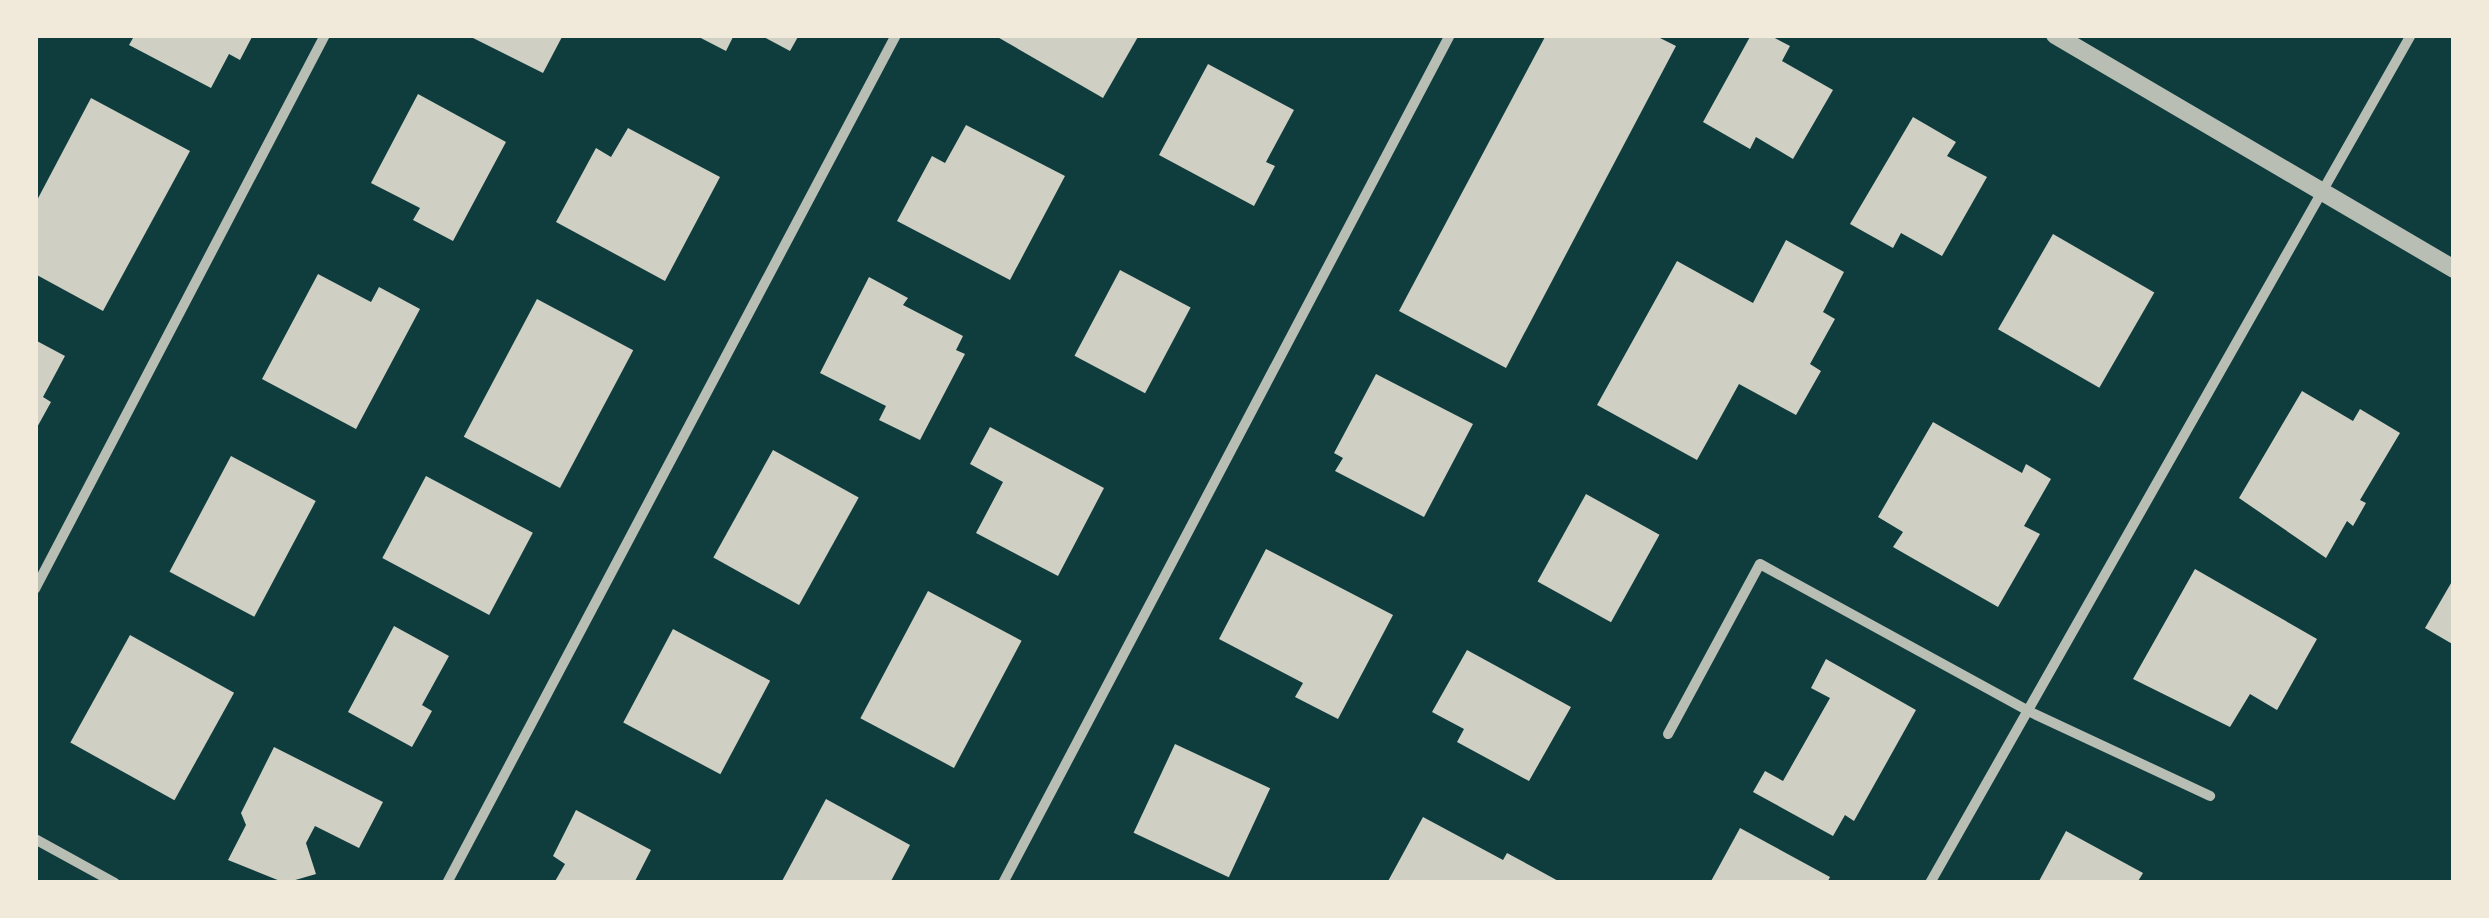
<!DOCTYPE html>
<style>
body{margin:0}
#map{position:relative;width:2489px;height:918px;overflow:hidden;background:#0f3d3e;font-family:"Crimson Pro",serif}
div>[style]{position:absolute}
.building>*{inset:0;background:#cfcfc3;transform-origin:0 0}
.minor>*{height:10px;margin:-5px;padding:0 5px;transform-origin:5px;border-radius:5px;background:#b8beb3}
.tertiary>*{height:18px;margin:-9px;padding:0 9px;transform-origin:9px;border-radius:9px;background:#b8beb3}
span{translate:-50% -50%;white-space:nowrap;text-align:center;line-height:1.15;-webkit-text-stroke:10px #f1e9da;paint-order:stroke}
.frame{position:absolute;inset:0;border:38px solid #f1e9da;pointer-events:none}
</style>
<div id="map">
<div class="building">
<i style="clip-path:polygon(128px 35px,253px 35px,240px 60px,229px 54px,211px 88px,129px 45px,133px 38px)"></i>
<i style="clip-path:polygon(467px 35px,563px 35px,543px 73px)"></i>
<i style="clip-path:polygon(695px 35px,734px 35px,726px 51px)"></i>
<i style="clip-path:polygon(760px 35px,799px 35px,790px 51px)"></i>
<i style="clip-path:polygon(994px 35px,1139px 35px,1103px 98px)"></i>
<i style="clip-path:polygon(1546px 35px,1654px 35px,1676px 46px,1506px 368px,1399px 311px)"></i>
<i style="clip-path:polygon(1751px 35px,1769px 35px,1790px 46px,1782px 61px,1833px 90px,1793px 159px,1756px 137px,1750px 149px,1703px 122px)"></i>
<i style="clip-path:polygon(1208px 64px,1294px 110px,1266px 162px,1275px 166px,1254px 206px,1159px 155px)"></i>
<i style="clip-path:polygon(418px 94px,506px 142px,453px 241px,413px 220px,420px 208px,371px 183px)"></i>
<i style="clip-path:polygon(91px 98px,190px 151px,103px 311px,35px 274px,35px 204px)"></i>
<i style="clip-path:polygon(1913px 117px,1956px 142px,1947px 156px,1987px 177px,1942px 256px,1901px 233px,1893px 248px,1850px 224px)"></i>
<i style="clip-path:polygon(966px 125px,1065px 176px,1010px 280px,897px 221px,932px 156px,945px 163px)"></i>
<i style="clip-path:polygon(628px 128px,720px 177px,665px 281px,556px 222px,596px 148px,611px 157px)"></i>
<i style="left:2053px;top:234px;width:117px;height:110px;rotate:30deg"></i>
<i style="clip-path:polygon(1786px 240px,1844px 272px,1823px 312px,1835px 319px,1810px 364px,1821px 371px,1796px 415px,1739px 384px,1697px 460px,1597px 405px,1677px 261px,1753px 303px)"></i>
<i style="left:1120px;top:270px;width:80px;height:97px;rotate:28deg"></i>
<i style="clip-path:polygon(318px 274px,371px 302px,379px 287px,420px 309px,356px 429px,262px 379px)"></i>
<i style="clip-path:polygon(869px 277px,908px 298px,903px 305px,963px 336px,956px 350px,965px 354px,920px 440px,879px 420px,886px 406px,820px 373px)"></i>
<i style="left:537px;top:299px;width:109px;height:156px;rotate:28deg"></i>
<i style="clip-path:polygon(35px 340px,65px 356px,43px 397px,51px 402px,35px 431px)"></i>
<i style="clip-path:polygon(1376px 374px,1473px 424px,1424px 517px,1335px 471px,1343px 458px,1334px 453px)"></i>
<i style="clip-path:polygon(2302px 391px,2353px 421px,2360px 409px,2400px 433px,2360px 500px,2366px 503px,2353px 526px,2347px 521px,2326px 558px,2239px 498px)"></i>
<i style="clip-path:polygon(1933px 422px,2022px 473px,2026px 464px,2051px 479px,2024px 526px,2040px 534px,1998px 607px,1893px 547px,1903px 532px,1878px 517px)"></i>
<i style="clip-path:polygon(990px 427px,1104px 488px,1058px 576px,976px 533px,1003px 482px,970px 464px)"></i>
<i style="left:773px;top:450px;width:98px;height:123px;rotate:29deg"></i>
<i style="left:231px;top:456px;width:96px;height:131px;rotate:28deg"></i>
<i style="left:426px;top:476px;width:121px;height:93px;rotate:28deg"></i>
<i style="left:1586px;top:494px;width:84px;height:100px;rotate:29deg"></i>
<i style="clip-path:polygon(1266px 549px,1393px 615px,1338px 719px,1295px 697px,1303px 683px,1219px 639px)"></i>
<i style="clip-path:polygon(2195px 569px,2317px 639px,2277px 710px,2250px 694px,2230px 727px,2133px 679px)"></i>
<i style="clip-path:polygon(2454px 578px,2454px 645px,2425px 628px)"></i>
<i style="left:928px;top:591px;width:106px;height:144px;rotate:28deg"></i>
<i style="clip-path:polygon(394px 626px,449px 656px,422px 705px,432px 711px,412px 747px,348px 712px)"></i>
<i style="left:673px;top:629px;width:110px;height:106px;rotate:28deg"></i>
<i style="left:130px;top:635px;width:119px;height:123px;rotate:29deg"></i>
<i style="clip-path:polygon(1467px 650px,1571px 707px,1529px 781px,1457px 742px,1464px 729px,1432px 712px)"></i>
<i style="clip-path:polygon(1826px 659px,1916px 710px,1854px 821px,1845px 815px,1833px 836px,1753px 792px,1765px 771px,1783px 781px,1830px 698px,1811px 688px)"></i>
<i style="left:1175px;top:744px;width:105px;height:98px;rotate:25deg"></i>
<i style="clip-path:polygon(274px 747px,383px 802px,359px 848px,315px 826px,306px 843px,316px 874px,285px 883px,228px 860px,246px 825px,241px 813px)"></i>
<i style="clip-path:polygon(826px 799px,910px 845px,890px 883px,781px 883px)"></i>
<i style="clip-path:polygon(576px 810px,651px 850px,634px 883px,554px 883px,565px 864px,553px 856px)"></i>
<i style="clip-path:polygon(1423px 817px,1503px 860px,1507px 853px,1562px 883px,1387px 883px)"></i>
<i style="clip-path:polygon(1740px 828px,1830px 877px,1827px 883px,1710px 883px)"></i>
<i style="clip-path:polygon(2066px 831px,2143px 873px,2137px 883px,2038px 883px)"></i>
</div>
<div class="minor">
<i style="left:35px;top:589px;width:625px;rotate:-62.37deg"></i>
<i style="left:1668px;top:734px;width:193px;rotate:-61.6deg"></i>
<i style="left:1760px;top:564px;width:306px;rotate:28.7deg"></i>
<i style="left:2028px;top:711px;width:201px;rotate:25deg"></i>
<i style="left:35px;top:839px;width:91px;rotate:28.8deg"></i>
<i style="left:447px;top:883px;width:960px;rotate:-62.1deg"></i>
<i style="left:1003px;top:883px;width:959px;rotate:-62.21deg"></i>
<i style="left:1930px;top:883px;width:975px;rotate:-60.44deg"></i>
</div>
<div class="tertiary">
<i style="left:2055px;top:35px;width:463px;rotate:30.4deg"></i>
</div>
<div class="frame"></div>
</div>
